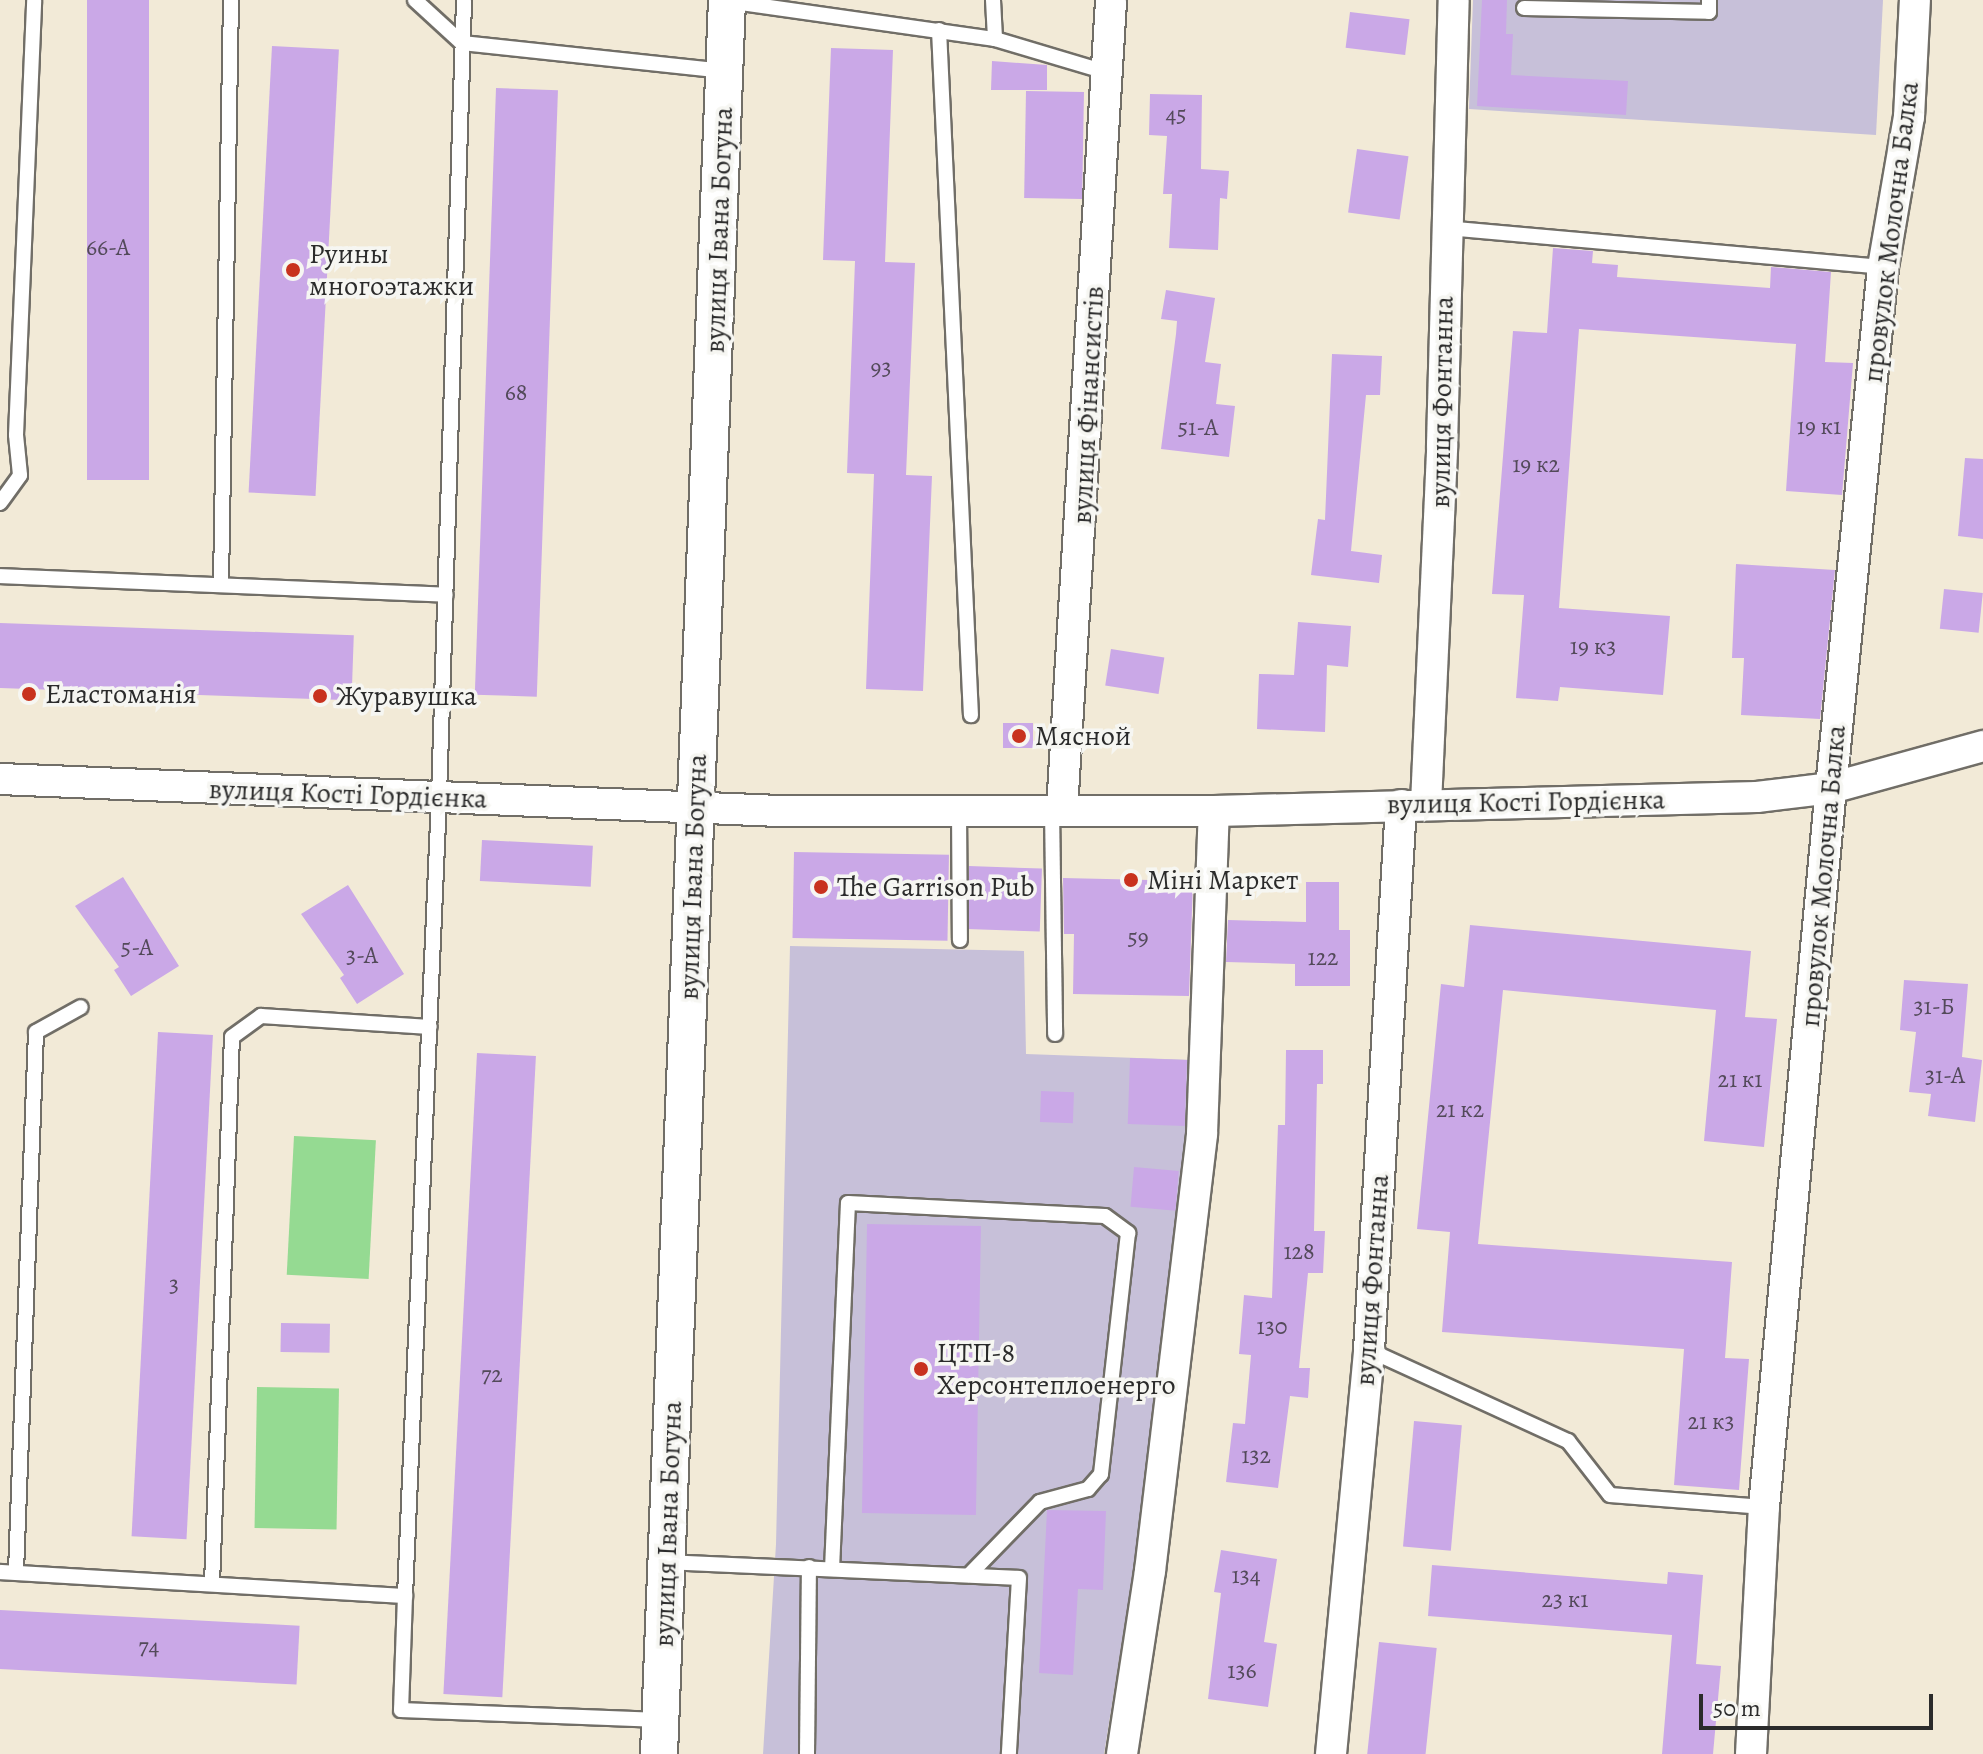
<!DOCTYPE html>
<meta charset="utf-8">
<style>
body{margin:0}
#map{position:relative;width:1983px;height:1754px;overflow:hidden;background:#f2ead7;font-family:Alegreya,serif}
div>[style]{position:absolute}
.industrial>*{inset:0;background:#c7c0d9}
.green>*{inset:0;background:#95da92;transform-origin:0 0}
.building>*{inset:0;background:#caa8e7;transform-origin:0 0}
.roads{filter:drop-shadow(2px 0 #716e67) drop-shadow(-2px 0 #716e67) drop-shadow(0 2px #716e67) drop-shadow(0 -2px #716e67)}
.service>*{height:14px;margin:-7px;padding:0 7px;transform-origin:7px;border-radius:7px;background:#fff}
.minor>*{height:30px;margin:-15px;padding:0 15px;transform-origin:15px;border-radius:15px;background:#fff}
.tertiary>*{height:36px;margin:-18px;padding:0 18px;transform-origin:18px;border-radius:18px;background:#fff}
.dots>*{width:22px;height:22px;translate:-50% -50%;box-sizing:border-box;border:4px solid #f6f6f2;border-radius:50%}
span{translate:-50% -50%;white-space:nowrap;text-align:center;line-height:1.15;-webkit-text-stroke:7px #f6f6f2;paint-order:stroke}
.number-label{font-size:24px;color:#534a5a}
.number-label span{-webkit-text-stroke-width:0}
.street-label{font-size:28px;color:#2b2b2b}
.poi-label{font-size:28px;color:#2b2b2b}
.left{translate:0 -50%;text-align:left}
.scale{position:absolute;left:1699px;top:1694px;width:234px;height:36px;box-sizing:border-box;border:4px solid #2b2b2b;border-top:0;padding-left:10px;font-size:24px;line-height:28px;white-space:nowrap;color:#2b2b2b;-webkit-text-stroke:6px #f6f6f2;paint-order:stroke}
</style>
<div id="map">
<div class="industrial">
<i style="clip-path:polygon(1473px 0,1883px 0,1876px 135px,1469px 109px)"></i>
<i style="clip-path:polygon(790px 946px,1024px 951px,1026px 1054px,1193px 1060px,1192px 1126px,1142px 1517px,1104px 1754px,763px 1754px,776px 1544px)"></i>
</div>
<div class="green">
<i style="left:294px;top:1136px;width:82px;height:139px;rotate:3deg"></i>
<i style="left:257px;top:1387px;width:82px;height:141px;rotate:1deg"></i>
</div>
<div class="building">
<i style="left:87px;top:0;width:62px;height:480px"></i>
<i style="clip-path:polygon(1482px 0,1507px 0,1506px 34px,1513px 34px,1511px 75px,1628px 81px,1626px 115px,1477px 106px)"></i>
<i style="left:1350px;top:12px;width:60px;height:36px;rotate:7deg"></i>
<i style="left:272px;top:46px;width:67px;height:447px;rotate:3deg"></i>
<i style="clip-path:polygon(831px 48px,893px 50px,885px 262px,915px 263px,906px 475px,932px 476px,923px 691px,866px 689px,874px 474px,847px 473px,855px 261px,823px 260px)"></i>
<i style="clip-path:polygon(992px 61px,1047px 65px,1047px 90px,991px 90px)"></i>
<i style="left:496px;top:88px;width:62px;height:607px;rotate:2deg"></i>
<i style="left:1026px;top:91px;width:58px;height:107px;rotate:1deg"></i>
<i style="clip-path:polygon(1150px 94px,1202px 95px,1201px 169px,1229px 171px,1227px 199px,1220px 198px,1218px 250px,1169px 248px,1172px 194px,1163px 194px,1167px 136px,1149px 135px)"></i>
<i style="left:1357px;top:149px;width:52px;height:64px;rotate:8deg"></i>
<i style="clip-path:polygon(1553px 248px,1593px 251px,1592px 263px,1618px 265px,1617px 277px,1770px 288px,1771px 267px,1831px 272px,1825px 362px,1853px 363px,1842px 495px,1786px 491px,1796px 344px,1579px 329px,1559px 608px,1670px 616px,1663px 695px,1560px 687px,1558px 701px,1516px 698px,1524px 595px,1492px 594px,1513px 331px,1547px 333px)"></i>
<i style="clip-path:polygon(1166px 290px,1215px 298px,1205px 362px,1221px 364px,1216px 404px,1235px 406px,1229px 457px,1161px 449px,1176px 334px,1177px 321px,1161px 319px)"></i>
<i style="clip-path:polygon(1332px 354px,1382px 356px,1380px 395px,1366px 395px,1351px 551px,1382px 555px,1379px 583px,1311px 575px,1318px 519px,1325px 520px)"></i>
<i style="clip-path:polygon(1965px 458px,1983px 459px,1983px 539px,1958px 536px)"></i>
<i style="clip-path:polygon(1736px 564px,1835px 570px,1820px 719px,1741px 715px,1744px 658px,1732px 658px)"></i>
<i style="left:1944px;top:589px;width:39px;height:40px;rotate:6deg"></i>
<i style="clip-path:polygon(1298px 622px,1351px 626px,1348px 667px,1327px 665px,1325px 732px,1257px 729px,1259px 674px,1294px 675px)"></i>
<i style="left:0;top:623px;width:354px;height:65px;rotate:2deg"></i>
<i style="left:1111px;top:649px;width:54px;height:37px;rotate:9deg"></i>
<i style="left:1003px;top:723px;width:30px;height:25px"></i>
<i style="left:482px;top:840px;width:111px;height:41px;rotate:3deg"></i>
<i style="left:794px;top:852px;width:155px;height:86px;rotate:1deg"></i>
<i style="left:969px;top:866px;width:73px;height:63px;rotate:2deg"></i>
<i style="clip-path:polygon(123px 877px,179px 966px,131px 996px,114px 970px,119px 967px,75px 906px)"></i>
<i style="clip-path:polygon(1063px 878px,1193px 881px,1189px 996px,1073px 994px,1074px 934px,1064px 934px)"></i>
<i style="clip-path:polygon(1306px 882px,1339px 882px,1339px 930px,1350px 930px,1350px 986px,1295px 986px,1295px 964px,1226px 962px,1228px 920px,1306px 922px)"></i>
<i style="clip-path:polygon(348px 885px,404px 974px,357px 1004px,340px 978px,344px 975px,301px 914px)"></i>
<i style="clip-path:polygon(1470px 925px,1751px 951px,1745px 1017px,1777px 1019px,1764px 1147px,1704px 1141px,1716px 1010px,1503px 990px,1478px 1244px,1732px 1262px,1725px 1358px,1749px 1359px,1739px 1490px,1674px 1485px,1684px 1349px,1442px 1332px,1450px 1232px,1417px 1229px,1441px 984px,1464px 987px)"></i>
<i style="clip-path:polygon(1904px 980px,1968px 984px,1962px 1057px,1982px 1060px,1975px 1122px,1928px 1116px,1931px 1094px,1909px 1092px,1916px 1032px,1900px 1030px)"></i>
<i style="left:158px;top:1032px;width:55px;height:505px;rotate:3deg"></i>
<i style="clip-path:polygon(1286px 1050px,1323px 1050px,1323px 1084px,1317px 1084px,1314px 1231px,1325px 1231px,1323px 1273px,1308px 1273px,1299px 1368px,1310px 1368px,1308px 1398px,1290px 1396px,1278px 1488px,1226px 1482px,1233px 1423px,1245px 1424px,1251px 1355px,1239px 1354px,1244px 1295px,1272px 1298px,1278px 1125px,1285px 1125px)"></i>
<i style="left:477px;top:1053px;width:59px;height:642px;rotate:3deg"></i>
<i style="left:1130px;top:1058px;width:57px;height:66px;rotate:2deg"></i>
<i style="left:1041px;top:1091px;width:33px;height:31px;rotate:2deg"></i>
<i style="left:1134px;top:1167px;width:45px;height:40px;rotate:5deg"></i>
<i style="left:867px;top:1224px;width:114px;height:289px;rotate:1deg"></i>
<i style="left:281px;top:1323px;width:49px;height:29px;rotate:1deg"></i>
<i style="left:1414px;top:1421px;width:48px;height:126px;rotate:5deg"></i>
<i style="clip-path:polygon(1047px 1510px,1106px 1511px,1103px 1590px,1078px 1589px,1073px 1675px,1039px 1673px)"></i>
<i style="clip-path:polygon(1221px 1550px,1277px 1559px,1264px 1642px,1277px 1644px,1268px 1707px,1208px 1699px,1221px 1593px,1214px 1592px)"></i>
<i style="clip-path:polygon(1432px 1565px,1667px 1584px,1668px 1572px,1703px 1575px,1696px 1664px,1721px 1666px,1713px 1754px,1662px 1754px,1672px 1635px,1428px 1616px)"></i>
<i style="left:0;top:1610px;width:300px;height:59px;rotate:3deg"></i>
<i style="left:1379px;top:1642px;width:58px;height:113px;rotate:6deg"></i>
</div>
<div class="roads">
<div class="service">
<i style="left:415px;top:0;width:64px;rotate:42.5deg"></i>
<i style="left:462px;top:43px;width:264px;rotate:6.1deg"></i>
<i style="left:993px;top:0;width:39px;rotate:87deg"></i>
<i style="left:727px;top:1px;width:271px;rotate:8.1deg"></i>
<i style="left:995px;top:39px;width:116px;rotate:16.6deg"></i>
<i style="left:1524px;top:8px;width:185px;rotate:1.2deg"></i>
<i style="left:1709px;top:12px;width:12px;rotate:-90deg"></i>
<i style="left:939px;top:30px;width:686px;rotate:87.33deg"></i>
<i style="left:1446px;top:228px;width:439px;rotate:5.1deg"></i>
<i style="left:0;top:503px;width:34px;rotate:-54deg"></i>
<i style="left:20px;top:475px;width:40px;rotate:-95.7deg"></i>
<i style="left:16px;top:435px;width:435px;rotate:-87.6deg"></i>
<i style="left:0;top:576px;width:446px;rotate:2.4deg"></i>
<i style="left:221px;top:583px;width:583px;rotate:-89.02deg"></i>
<i style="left:1052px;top:809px;width:225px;rotate:89.2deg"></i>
<i style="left:959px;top:810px;width:130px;rotate:89.6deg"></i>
<i style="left:1369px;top:1350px;width:219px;rotate:24.6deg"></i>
<i style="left:1568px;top:1441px;width:68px;rotate:52.1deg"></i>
<i style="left:1610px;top:1495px;width:154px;rotate:4.5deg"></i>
<i style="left:666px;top:1562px;width:353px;rotate:2.6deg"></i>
<i style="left:1019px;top:1578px;width:176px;rotate:93.3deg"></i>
<i style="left:832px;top:1569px;width:366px;rotate:-87.5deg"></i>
<i style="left:848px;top:1203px;width:257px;rotate:2.9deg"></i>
<i style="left:1105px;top:1216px;width:29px;rotate:36deg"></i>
<i style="left:1128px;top:1233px;width:243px;rotate:96.4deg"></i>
<i style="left:1101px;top:1474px;width:20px;rotate:131deg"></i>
<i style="left:1088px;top:1489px;width:50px;rotate:164.8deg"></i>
<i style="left:1040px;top:1502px;width:102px;rotate:134.2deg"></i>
<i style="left:0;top:1572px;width:406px;rotate:3.4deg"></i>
<i style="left:405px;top:1596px;width:114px;rotate:92deg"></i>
<i style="left:401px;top:1710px;width:259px;rotate:2.2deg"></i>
<i style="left:16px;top:1572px;width:540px;rotate:-87.88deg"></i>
<i style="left:36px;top:1032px;width:51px;rotate:-29.1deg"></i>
<i style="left:212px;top:1584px;width:547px;rotate:-87.91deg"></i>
<i style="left:232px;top:1037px;width:36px;rotate:-36deg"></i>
<i style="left:261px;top:1016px;width:169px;rotate:3.7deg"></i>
<i style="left:405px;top:1596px;width:800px;rotate:-87.56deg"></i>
<i style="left:439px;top:797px;width:797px;rotate:-88.2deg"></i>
<i style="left:807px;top:1754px;width:187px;rotate:-89.4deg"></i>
</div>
<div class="minor">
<i style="left:0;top:779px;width:781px;rotate:2.35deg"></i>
<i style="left:780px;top:811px;width:434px"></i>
<i style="left:1214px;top:811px;width:543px;rotate:-1.48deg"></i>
<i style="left:1757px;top:797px;width:75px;rotate:-6.9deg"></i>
<i style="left:1831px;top:788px;width:158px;rotate:-15.4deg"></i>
<i style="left:1426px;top:804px;width:359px;rotate:-87.4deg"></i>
<i style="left:1442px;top:445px;width:445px;rotate:-88.5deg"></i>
<i style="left:1062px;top:809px;width:810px;rotate:-86.53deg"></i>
<i style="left:1122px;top:1754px;width:185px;rotate:-81.3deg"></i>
<i style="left:1150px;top:1571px;width:440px;rotate:-83.2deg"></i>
<i style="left:1202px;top:1134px;width:323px;rotate:-87.9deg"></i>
<i style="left:1331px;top:1754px;width:406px;rotate:-84.6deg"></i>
<i style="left:1369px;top:1350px;width:546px;rotate:-86.64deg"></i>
<i style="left:1751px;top:1754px;width:247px;rotate:-87deg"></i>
<i style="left:1764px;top:1507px;width:722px;rotate:-84.68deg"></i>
<i style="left:1831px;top:788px;width:524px;rotate:-84.3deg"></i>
<i style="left:1883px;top:267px;width:152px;rotate:-80.2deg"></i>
<i style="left:1909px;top:117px;width:117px;rotate:-87.1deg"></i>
</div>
<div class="tertiary">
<i style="left:659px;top:1754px;width:1755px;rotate:-87.78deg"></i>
</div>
</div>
<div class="dots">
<i style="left:293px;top:270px;background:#c8321e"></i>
<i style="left:29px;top:694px;background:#c8321e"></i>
<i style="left:320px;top:696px;background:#c8321e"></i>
<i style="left:1019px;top:736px;background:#c8321e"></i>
<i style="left:1131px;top:880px;background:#c8321e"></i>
<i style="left:821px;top:887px;background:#c8321e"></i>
<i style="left:921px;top:1369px;background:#c8321e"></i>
</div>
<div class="number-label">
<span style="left:1176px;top:115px">45</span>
<span style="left:108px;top:248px">66-А</span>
<span style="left:881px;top:368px">93</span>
<span style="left:516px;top:393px">68</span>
<span style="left:1819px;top:427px">19 к1</span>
<span style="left:1198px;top:428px">51-А</span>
<span style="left:1536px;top:465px">19 к2</span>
<span style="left:1593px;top:647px">19 к3</span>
<span style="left:1138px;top:938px">59</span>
<span style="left:137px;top:948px">5-А</span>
<span style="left:362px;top:956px">3-А</span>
<span style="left:1323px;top:958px">122</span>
<span style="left:1934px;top:1007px">31-Б</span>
<span style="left:1945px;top:1076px">31-А</span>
<span style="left:1740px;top:1080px">21 к1</span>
<span style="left:1460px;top:1110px">21 к2</span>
<span style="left:1299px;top:1252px">128</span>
<span style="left:174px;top:1285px">3</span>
<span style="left:1272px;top:1327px">130</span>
<span style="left:492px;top:1375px">72</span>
<span style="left:1711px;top:1422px">21 к3</span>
<span style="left:1256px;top:1456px">132</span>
<span style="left:1246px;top:1576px">134</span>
<span style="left:1565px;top:1600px">23 к1</span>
<span style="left:149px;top:1647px">74</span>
<span style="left:1242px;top:1671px">136</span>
</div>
<div class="street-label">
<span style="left:719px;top:230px;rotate:-88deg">вулиця Івана Богуна</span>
<span style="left:1891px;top:232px;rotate:-83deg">провулок Молочна Балка</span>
<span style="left:1442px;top:402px;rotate:-89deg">вулиця Фонтанна</span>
<span style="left:1088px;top:405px;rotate:-87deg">вулиця Фінансистів</span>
<span style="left:348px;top:794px;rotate:2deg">вулиця Кості Гордієнка</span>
<span style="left:1526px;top:802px;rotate:-1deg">вулиця Кості Гордієнка</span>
<span style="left:1823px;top:876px;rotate:-85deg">провулок Молочна Балка</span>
<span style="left:693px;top:877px;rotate:-88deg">вулиця Івана Богуна</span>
<span style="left:1372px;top:1280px;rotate:-86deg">вулиця Фонтанна</span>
<span style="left:668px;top:1524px;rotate:-88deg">вулиця Івана Богуна</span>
</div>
<div class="poi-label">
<span class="left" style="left:309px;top:270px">Руины<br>многоэтажки</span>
<span class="left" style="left:45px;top:694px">Еластоманія</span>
<span class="left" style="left:336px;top:696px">Журавушка</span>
<span class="left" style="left:1035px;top:736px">Мясной</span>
<span class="left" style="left:1147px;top:880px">Міні Маркет</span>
<span class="left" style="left:837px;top:887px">The Garrison Pub</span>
<span class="left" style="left:937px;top:1369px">ЦТП-8<br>Херсонтеплоенерго</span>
</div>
<div class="scale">50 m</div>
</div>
